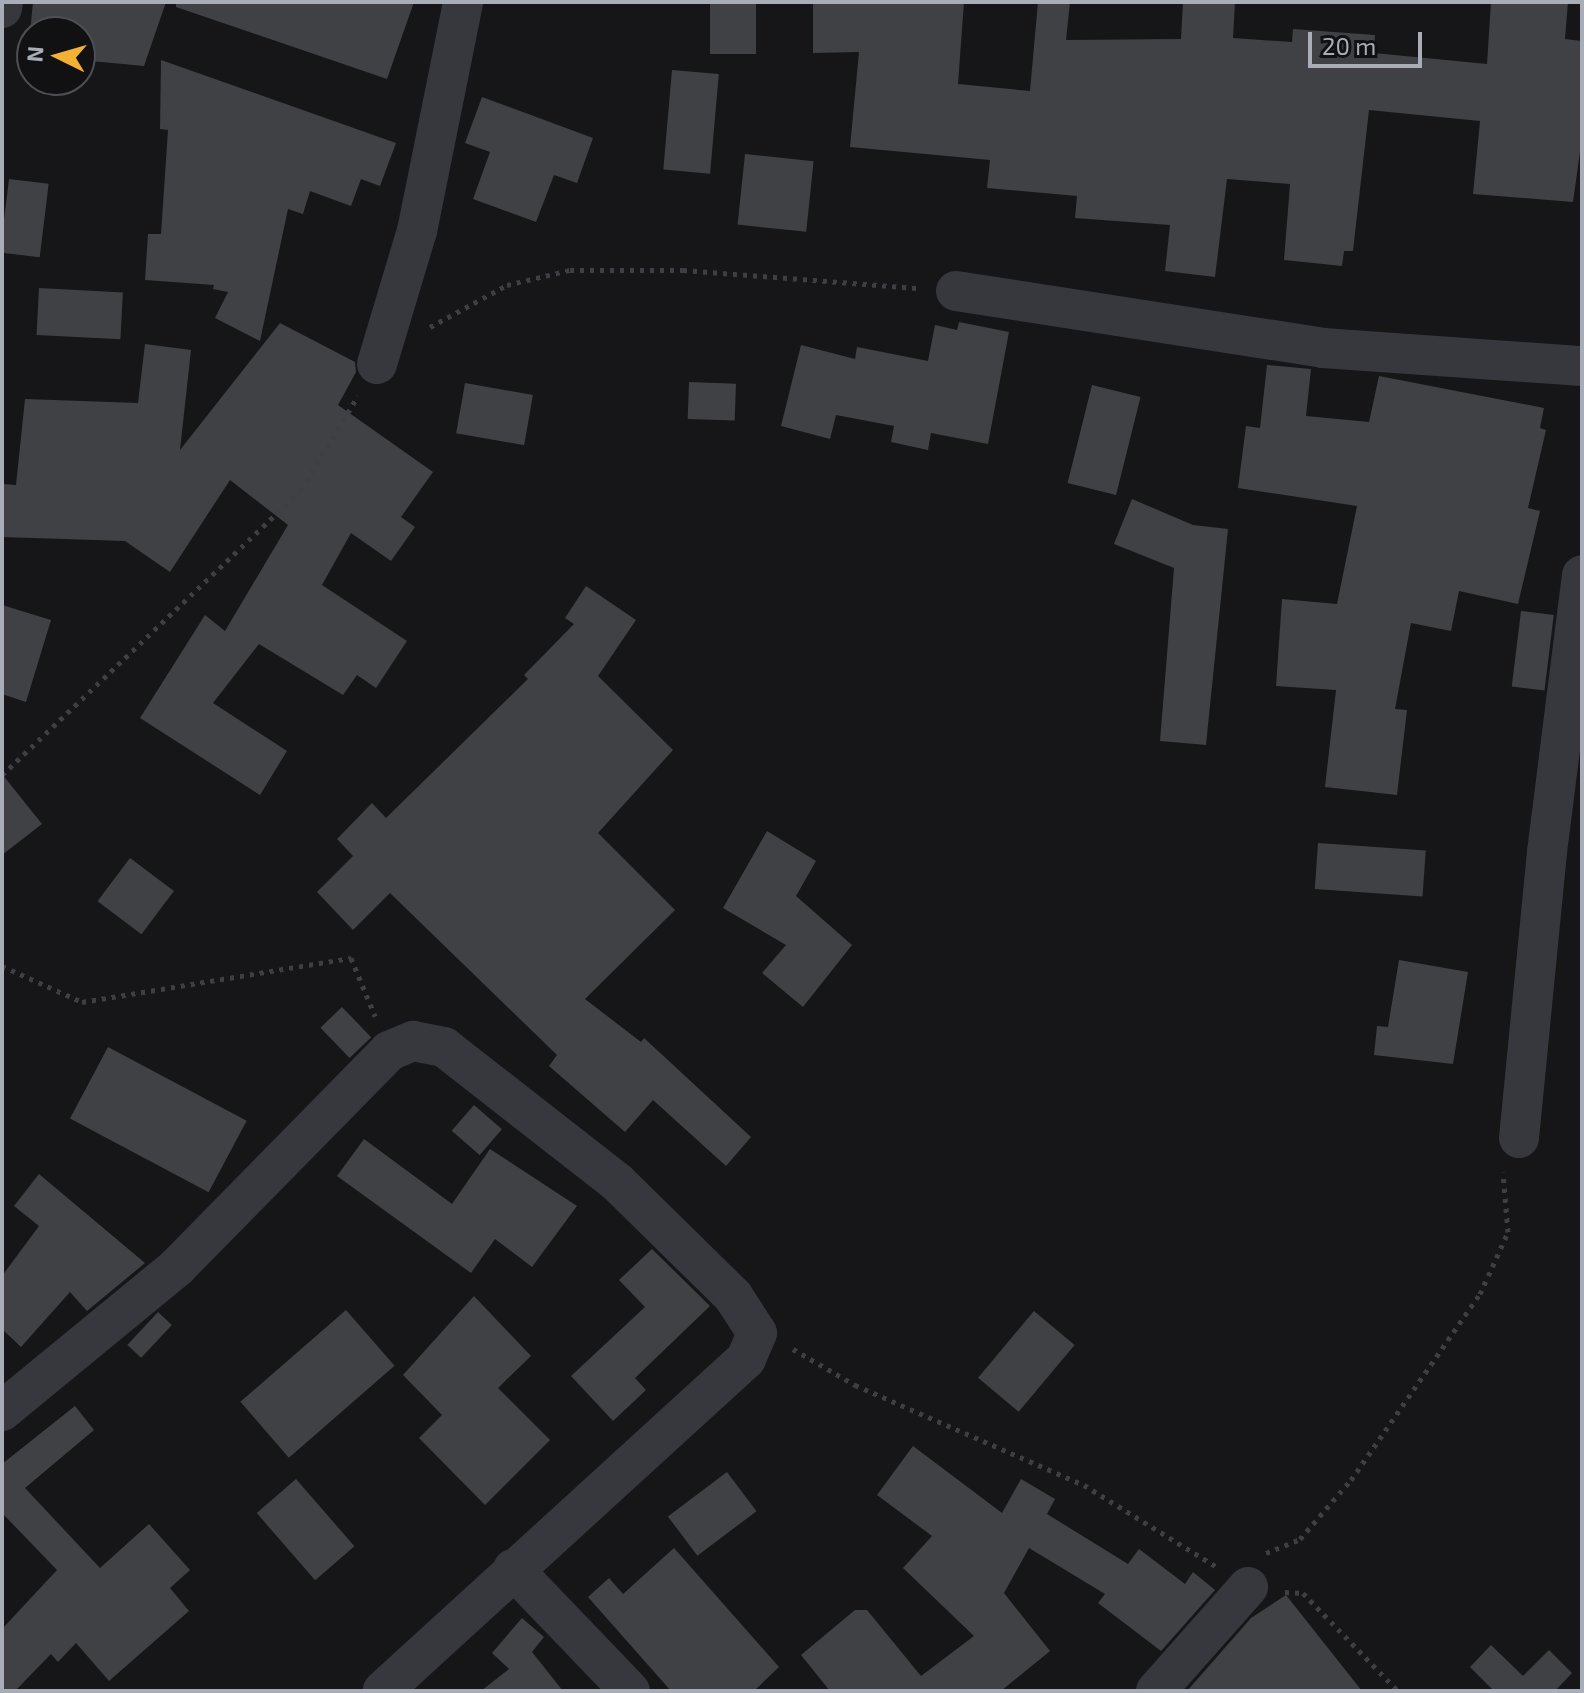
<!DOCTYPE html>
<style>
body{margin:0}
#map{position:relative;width:1584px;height:1693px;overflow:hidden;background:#161618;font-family:"Exo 2",sans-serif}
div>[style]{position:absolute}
.building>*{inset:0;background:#404145;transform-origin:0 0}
.path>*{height:5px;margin-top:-2.5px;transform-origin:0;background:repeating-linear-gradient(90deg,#3d3f44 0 4px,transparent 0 10px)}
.minor>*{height:40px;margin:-20px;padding:0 20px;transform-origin:20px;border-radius:20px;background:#37383d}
span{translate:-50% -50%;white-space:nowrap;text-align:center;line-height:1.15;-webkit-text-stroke:6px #111113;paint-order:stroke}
.frame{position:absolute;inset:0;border:4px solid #a8adb8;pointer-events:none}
.north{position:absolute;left:16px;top:16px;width:80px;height:80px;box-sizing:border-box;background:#111113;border:2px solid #4d4f55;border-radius:50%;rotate:275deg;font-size:22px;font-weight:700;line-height:32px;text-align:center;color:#a8adb8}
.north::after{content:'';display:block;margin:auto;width:28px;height:36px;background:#f2b134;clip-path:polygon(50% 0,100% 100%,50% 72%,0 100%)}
.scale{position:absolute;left:1308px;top:32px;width:114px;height:36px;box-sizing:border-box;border:4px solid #a8adb8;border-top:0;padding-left:10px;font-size:24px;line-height:28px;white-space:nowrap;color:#a8adb8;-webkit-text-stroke:6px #111113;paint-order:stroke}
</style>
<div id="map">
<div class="building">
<i style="clip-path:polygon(33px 2px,166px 2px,144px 66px,80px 60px,80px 32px,32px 32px,29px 44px)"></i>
<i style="clip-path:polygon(176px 2px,414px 2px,387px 79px,176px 7px)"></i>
<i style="left:710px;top:2px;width:46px;height:52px"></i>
<i style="clip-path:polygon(813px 2px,964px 2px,958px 84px,1030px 91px,1038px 2px,1070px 2px,1066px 40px,1181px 39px,1183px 2px,1235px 2px,1233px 38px,1292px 42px,1293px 29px,1375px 35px,1374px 53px,1487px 64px,1491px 2px,1568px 2px,1565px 39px,1582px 41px,1582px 137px,1573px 202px,1473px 194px,1480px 121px,1369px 110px,1353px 251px,1344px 251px,1342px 266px,1284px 260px,1290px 184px,1227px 179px,1215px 277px,1165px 271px,1170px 225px,1075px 218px,1077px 196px,987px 188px,990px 160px,850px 147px,859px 52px,813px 53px)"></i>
<i style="clip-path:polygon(161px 60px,396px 143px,380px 186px,361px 179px,351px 206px,310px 191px,303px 214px,288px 209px,260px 341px,215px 318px,228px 292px,213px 289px,214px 285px,145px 280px,148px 234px,161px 234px,168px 130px,160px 129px)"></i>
<i style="left:672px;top:70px;width:47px;height:100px;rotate:5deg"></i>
<i style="clip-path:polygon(482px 97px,593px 138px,577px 183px,554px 175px,536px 222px,473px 199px,490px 152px,465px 143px)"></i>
<i style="left:745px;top:154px;width:69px;height:71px;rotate:6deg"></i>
<i style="left:9px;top:179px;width:40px;height:74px;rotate:7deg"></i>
<i style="left:39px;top:288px;width:84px;height:47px;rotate:3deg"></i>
<i style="clip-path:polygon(959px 322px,1009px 332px,988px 444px,931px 433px,928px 450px,891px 442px,894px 426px,836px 415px,830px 439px,781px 426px,801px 345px,855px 359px,857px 347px,928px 361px,935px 325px,957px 330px)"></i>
<i style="clip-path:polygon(280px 323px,355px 362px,356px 372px,338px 405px,433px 472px,401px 517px,415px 527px,391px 561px,351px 533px,322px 585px,407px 641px,376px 688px,357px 675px,343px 695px,259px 644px,213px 703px,287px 751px,260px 795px,140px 718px,205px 615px,225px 631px,288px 525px,230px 480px,170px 572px,125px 541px,2px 537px,4px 484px,16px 485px,25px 399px,138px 403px,145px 344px,191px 350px,180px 450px)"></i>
<i style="clip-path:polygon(1267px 365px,1311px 369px,1306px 416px,1369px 422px,1379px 376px,1544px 408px,1540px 428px,1546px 430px,1528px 508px,1540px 511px,1518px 604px,1459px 591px,1451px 631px,1411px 623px,1395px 709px,1407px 710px,1397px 795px,1325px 787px,1336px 690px,1276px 686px,1282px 599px,1337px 604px,1357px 506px,1238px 488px,1246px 426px,1260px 428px)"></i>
<i style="left:689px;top:382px;width:47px;height:37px;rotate:2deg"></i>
<i style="left:465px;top:383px;width:69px;height:51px;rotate:10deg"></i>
<i style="left:1092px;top:385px;width:50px;height:101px;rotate:14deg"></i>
<i style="clip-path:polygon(1132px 499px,1193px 525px,1228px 529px,1206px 745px,1160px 741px,1174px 568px,1114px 544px)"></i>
<i style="clip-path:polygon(586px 586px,636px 620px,598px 676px,673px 750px,598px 833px,675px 910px,585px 999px,641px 1042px,644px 1038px,751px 1137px,726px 1166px,653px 1100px,625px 1132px,549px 1066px,557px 1055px,390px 893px,353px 930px,317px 892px,353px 856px,337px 839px,372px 803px,386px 818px,528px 679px,524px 675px,574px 624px,565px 618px)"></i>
<i style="clip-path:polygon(2px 605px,51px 620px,26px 702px,2px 694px)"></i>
<i style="left:1521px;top:611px;width:33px;height:76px;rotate:7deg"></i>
<i style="clip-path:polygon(2px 774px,42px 824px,2px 855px)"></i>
<i style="clip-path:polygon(767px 831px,816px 861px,796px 896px,852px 945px,803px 1007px,762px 973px,786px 945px,723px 908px)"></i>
<i style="left:1318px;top:843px;width:108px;height:46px;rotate:4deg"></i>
<i style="left:130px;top:858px;width:55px;height:54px;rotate:37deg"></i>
<i style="clip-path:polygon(1399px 960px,1468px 972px,1453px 1064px,1374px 1055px,1377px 1026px,1388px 1027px)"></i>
<i style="left:342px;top:1007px;width:42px;height:30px;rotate:46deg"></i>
<i style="left:108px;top:1047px;width:157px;height:81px;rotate:28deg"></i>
<i style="left:474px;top:1105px;width:37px;height:34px;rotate:41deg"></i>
<i style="clip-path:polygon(364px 1139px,452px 1204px,490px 1149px,577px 1206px,532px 1267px,495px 1239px,471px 1273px,337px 1176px)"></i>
<i style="clip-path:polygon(39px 1174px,145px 1263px,87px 1311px,70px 1292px,21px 1347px,2px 1329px,2px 1276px,39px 1226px,14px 1206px)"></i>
<i style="clip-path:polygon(652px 1249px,710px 1306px,635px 1378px,646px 1390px,613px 1421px,571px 1376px,645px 1307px,619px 1280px)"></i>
<i style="clip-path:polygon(474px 1296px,531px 1356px,498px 1388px,550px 1440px,485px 1505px,419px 1438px,442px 1415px,403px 1375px)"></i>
<i style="left:346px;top:1310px;width:74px;height:140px;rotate:49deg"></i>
<i style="left:1034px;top:1311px;width:53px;height:87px;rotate:40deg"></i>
<i style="left:158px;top:1312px;width:19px;height:45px;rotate:43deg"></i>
<i style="clip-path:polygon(75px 1406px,94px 1430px,25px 1488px,100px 1568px,149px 1524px,190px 1570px,170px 1588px,189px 1611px,109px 1681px,76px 1643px,58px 1662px,51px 1654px,15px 1691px,2px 1691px,2px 1629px,57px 1570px,2px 1513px,2px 1464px)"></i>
<i style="clip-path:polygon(913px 1446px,1002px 1513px,1021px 1479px,1055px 1499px,1047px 1514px,1128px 1564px,1139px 1549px,1185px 1584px,1193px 1572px,1215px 1590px,1161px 1651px,1098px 1603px,1105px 1594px,1029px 1548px,1004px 1593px,1050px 1651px,1001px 1691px,830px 1691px,801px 1655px,855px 1610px,867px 1610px,921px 1676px,974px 1636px,903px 1568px,932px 1536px,877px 1495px)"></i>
<i style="left:727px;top:1472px;width:49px;height:74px;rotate:53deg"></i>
<i style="left:296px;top:1479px;width:89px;height:52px;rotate:49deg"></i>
<i style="clip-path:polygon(674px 1548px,779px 1667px,754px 1691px,671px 1691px,588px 1597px,609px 1578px,623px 1594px)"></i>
<i style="clip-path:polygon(1286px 1595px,1362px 1691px,1187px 1691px,1251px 1618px)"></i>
<i style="clip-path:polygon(522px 1618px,544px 1637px,532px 1652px,563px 1691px,481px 1691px,509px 1669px,492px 1653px)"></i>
<i style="clip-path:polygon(1491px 1645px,1523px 1676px,1549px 1650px,1572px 1673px,1555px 1691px,1494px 1691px,1470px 1667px)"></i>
</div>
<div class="path">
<i style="left:430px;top:327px;width:88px;rotate:-28.6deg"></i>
<i style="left:507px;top:285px;width:65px;rotate:-13.4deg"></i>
<i style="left:570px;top:270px;width:113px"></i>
<i style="left:683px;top:270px;width:237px;rotate:4.4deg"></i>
<i style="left:2px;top:775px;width:413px;rotate:-43.6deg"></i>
<i style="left:301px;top:490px;width:110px;rotate:-58.8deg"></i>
<i style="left:2px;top:966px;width:88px;rotate:24.2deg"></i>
<i style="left:82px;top:1002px;width:273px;rotate:-9.3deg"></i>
<i style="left:351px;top:958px;width:63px;rotate:67.5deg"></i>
<i style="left:793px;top:1349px;width:72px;rotate:30.1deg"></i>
<i style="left:855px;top:1385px;width:250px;rotate:23.6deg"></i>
<i style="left:1084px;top:1485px;width:156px;rotate:31.7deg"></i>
<i style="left:1266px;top:1553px;width:37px;rotate:-22deg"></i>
<i style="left:1300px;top:1539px;width:78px;rotate:-49.2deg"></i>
<i style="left:1351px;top:1480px;width:226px;rotate:-55.3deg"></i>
<i style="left:1480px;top:1294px;width:68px;rotate:-65.7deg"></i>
<i style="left:1508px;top:1232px;width:60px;rotate:-94.8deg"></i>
<i style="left:1285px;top:1592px;width:18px;rotate:3deg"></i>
<i style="left:1303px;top:1593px;width:136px;rotate:45.9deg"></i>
</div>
<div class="minor">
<i style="left:2px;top:8px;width:6px;rotate:-81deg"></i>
<i style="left:956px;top:291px;width:371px;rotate:8.8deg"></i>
<i style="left:1323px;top:348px;width:260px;rotate:4deg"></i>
<i style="left:377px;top:364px;width:139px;rotate:-73.3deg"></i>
<i style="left:417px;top:231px;width:234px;rotate:-78.6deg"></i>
<i style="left:1519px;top:1138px;width:287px;rotate:-84.4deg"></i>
<i style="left:1547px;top:852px;width:279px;rotate:-82.8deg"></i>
<i style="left:2px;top:1411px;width:227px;rotate:-39.4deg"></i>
<i style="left:177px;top:1267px;width:303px;rotate:-45.5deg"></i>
<i style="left:389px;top:1051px;width:26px;rotate:-23deg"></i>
<i style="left:413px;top:1041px;width:32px;rotate:11deg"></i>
<i style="left:444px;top:1047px;width:219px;rotate:38deg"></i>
<i style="left:617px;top:1182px;width:163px;rotate:44.5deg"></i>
<i style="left:733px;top:1296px;width:44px;rotate:57deg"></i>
<i style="left:757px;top:1333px;width:28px;rotate:113deg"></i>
<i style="left:746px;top:1359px;width:492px;rotate:137.6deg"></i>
<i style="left:513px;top:1569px;width:169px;rotate:46.2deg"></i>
<i style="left:1156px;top:1691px;width:139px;rotate:-48.5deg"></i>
</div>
<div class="frame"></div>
<div class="north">N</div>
<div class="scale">20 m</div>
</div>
